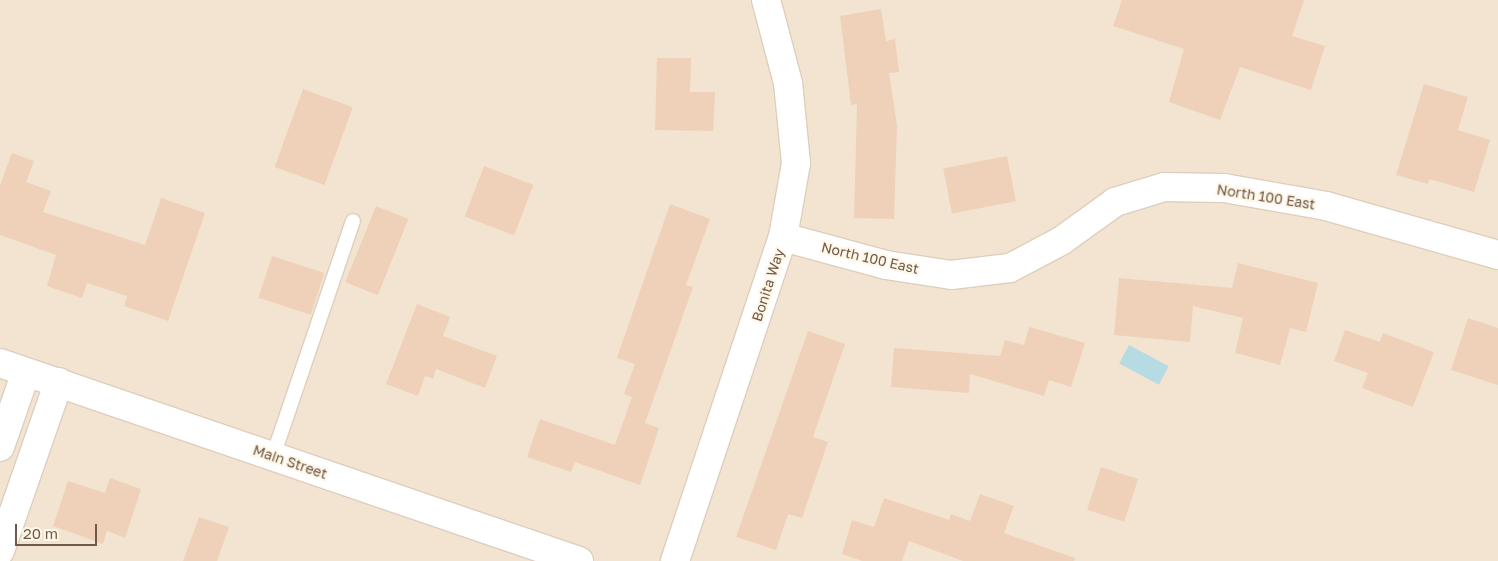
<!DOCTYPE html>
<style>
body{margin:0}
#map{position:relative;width:1498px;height:561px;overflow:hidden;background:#fbf2e1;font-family:"Golos Text",sans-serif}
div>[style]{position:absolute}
.residential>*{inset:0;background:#f2e4d0;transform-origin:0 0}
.water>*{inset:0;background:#b7dbe3;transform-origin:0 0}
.building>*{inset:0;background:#efd1ba;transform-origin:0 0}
.roads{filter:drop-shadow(1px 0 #decebd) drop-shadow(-1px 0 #decebd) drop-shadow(0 1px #decebd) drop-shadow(0 -1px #decebd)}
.lane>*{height:14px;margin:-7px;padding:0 7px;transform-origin:7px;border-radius:7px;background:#fff}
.street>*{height:28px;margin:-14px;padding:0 14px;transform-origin:14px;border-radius:14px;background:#fff}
.secondary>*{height:28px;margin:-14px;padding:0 14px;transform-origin:14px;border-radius:14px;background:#fff}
span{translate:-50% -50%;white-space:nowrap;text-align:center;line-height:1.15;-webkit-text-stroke:4px #fef6e6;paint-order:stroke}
.street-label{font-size:14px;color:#705949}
.scale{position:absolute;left:15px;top:524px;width:82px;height:22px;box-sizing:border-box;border:2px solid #705949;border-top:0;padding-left:6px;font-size:15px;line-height:18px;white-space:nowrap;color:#705949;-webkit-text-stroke:4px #fef6e6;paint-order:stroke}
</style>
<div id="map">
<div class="residential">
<i style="left:0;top:0;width:1498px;height:561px"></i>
</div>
<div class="water">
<i style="left:1129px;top:345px;width:45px;height:21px;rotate:28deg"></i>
</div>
<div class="building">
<i style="clip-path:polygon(1122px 0,1304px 0,1292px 36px,1325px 46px,1311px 90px,1240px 67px,1220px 120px,1169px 102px,1184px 49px,1113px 26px)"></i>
<i style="clip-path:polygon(881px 9px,886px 41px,895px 39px,899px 72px,889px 73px,897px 125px,894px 219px,854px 218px,857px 104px,851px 105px,840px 16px)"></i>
<i style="clip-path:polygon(657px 58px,691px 58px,690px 92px,715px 92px,713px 131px,655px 130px)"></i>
<i style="clip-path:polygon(1424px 84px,1468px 97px,1458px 130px,1490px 140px,1474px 192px,1430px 179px,1428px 184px,1396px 175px)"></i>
<i style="left:303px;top:89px;width:53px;height:83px;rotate:20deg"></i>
<i style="clip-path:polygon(12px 153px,34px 161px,26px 182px,51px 191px,43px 212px,145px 245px,161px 198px,205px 213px,168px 321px,124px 306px,127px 296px,87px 283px,82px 298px,47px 286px,56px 255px,0 235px,0 185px)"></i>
<i style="left:1007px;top:156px;width:46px;height:65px;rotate:79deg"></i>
<i style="left:484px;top:166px;width:53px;height:54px;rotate:21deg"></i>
<i style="clip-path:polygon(670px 204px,710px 219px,686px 285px,693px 287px,645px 423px,659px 428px,640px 485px,575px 462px,571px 472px,527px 457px,540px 419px,615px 445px,632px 397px,624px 394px,635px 364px,617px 358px)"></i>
<i style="left:376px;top:206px;width:35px;height:82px;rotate:22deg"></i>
<i style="left:272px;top:256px;width:55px;height:44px;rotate:18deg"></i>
<i style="clip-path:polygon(1238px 263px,1318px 283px,1306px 332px,1290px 328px,1280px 365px,1235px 353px,1243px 318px,1193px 306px,1190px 342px,1114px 335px,1119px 278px,1232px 288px)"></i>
<i style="clip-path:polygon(417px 304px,450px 317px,443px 336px,497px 356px,485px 388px,436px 369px,433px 379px,425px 376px,418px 396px,386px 384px)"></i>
<i style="clip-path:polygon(1468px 318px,1498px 328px,1498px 385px,1451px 370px)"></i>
<i style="clip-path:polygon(1029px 327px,1085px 343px,1071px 387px,1049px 380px,1044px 396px,970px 374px,969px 393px,891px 387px,894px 348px,1000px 356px,1005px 340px,1024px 345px)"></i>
<i style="clip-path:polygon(1345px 330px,1380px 342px,1383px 333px,1434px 352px,1413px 407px,1362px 388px,1368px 373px,1334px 361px)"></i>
<i style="clip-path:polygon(808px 331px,845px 344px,813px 437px,828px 442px,802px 518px,788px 514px,776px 550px,736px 537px)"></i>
<i style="left:1101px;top:467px;width:39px;height:45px;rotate:18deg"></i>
<i style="clip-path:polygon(110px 478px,141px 489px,125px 538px,107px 531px,103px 544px,53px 526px,68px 481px,105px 493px)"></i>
<i style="clip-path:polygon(980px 494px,1014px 506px,1004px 533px,1075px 558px,1074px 561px,963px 561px,909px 541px,902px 561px,862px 561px,842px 554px,852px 520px,874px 527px,884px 498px,949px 520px,951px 514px,970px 521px)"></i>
<i style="clip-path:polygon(199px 517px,229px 527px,217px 561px,183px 561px)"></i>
</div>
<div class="roads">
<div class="lane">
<i style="left:273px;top:456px;width:248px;rotate:-71.2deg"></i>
</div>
<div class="street">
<i style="left:783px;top:237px;width:107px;rotate:15.2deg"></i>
<i style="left:886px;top:265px;width:66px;rotate:8.7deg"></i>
<i style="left:951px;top:275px;width:59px;rotate:-6.8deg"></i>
<i style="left:1010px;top:268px;width:58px;rotate:-27.9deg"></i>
<i style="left:1061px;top:241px;width:67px;rotate:-35.8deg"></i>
<i style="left:1115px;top:202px;width:51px;rotate:-17deg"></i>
<i style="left:1164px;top:187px;width:60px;rotate:1deg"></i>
<i style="left:1224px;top:188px;width:104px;rotate:10deg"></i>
<i style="left:1326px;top:206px;width:179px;rotate:15.9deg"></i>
<i style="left:0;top:447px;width:79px;rotate:-70.9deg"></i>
<i style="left:0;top:551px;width:179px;rotate:-70.8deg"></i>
<i style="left:675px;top:561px;width:342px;rotate:-71.6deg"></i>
<i style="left:783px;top:237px;width:75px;rotate:-80deg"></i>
<i style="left:796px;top:163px;width:80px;rotate:-95.7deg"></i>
<i style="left:788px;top:83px;width:86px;rotate:-104.8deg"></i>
</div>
<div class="secondary">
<i style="left:0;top:363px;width:612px;rotate:18.88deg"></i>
</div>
</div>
<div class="street-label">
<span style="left:1266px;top:197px;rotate:9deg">North 100 East</span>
<span style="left:870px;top:258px;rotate:13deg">North 100 East</span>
<span style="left:768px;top:285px;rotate:-72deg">Bonita Way</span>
<span style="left:290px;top:462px;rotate:19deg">Main Street</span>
</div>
<div class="scale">20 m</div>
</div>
